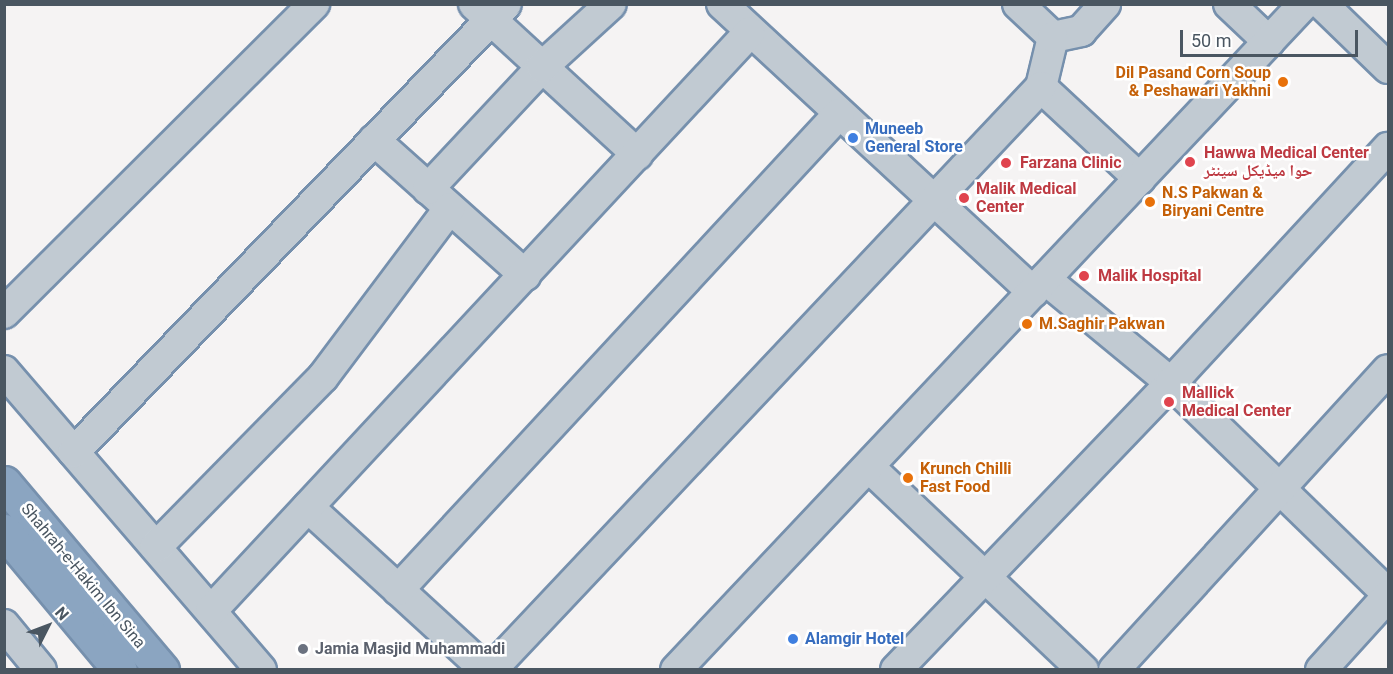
<!DOCTYPE html>
<meta charset="utf-8">
<style>
body{margin:0}
#map{position:relative;width:1393px;height:674px;overflow:hidden;background:#f5f3f3;font-family:Roboto,"Noto Naskh Arabic",sans-serif}
div>[style]{position:absolute}
.roads{filter:drop-shadow(2px 0 #7690ad) drop-shadow(-2px 0 #7690ad) drop-shadow(0 2px #7690ad) drop-shadow(0 -2px #7690ad)}
.minor>*{height:30px;margin:-15px;padding:0 15px;transform-origin:15px;border-radius:15px;background:#c1cad2}
.highway>*{height:33px;margin:-16.5px;padding:0 16.5px;transform-origin:16.5px;border-radius:16.5px;background:#8ba5c1}
.dots>*{width:16px;height:16px;translate:-50% -50%;box-sizing:border-box;border:3px solid #fff;border-radius:50%}
span{translate:-50% -50%;white-space:nowrap;text-align:center;line-height:1.15;-webkit-text-stroke:5px #fff;paint-order:stroke}
.food-label{font-size:16px;color:#c56008;font-weight:700}
.right{translate:-100% -50%;text-align:right}
.left{translate:0 -50%;text-align:left}
.shop-label{font-size:16px;color:#366cbe;font-weight:700}
.health-label{font-size:16px;color:#be3a42;font-weight:700}
.street-label{font-size:16px;color:#4a5661}
.worship-label{font-size:16px;color:#5b616d;font-weight:700}
.frame{position:absolute;inset:0;border:6px solid #4a5661;pointer-events:none}
.north{position:absolute;left:18px;top:596px;width:60px;height:60px;-webkit-text-stroke:4px #fff;paint-order:stroke;rotate:48deg;font-size:16px;font-weight:700;line-height:24px;text-align:center;color:#4a5661}
.north::after{content:'';display:block;margin:auto;width:21px;height:27px;background:#4a5661;clip-path:polygon(50% 0,100% 100%,50% 72%,0 100%)}
.scale{position:absolute;left:1180px;top:30px;width:178px;height:27px;box-sizing:border-box;border:3px solid #4a5661;border-top:0;padding-left:8px;font-size:18px;line-height:21px;white-space:nowrap;color:#4a5661;-webkit-text-stroke:4px #fff;paint-order:stroke}
</style>
<div id="map">
<div class="roads">
<div class="minor">
<i style="left:474px;top:4px;width:222px;rotate:42.6deg"></i>
<i style="left:722px;top:4px;width:424px;rotate:42.8deg"></i>
<i style="left:1018px;top:4px;width:48px;rotate:43.3deg"></i>
<i style="left:1053px;top:37px;width:51px;rotate:103.5deg"></i>
<i style="left:1041px;top:87px;width:135px;rotate:42.9deg"></i>
<i style="left:1229px;top:4px;width:55px;rotate:43.5deg"></i>
<i style="left:1322px;top:4px;width:92px;rotate:44.1deg"></i>
<i style="left:1053px;top:37px;width:29px;rotate:-12deg"></i>
<i style="left:1081px;top:31px;width:36px;rotate:-48deg"></i>
<i style="left:374px;top:140px;width:203px;rotate:41.8deg"></i>
<i style="left:428px;top:189px;width:167px;rotate:-46.9deg"></i>
<i style="left:542px;top:67px;width:93px;rotate:-42.4deg"></i>
<i style="left:1045px;top:279px;width:163px;rotate:39.5deg"></i>
<i style="left:1171px;top:383px;width:303px;rotate:44.2deg"></i>
<i style="left:4px;top:313px;width:438px;rotate:-44.9deg"></i>
<i style="left:4px;top:371px;width:394px;rotate:49.3deg"></i>
<i style="left:74px;top:452px;width:622px;rotate:-46.04deg"></i>
<i style="left:869px;top:467px;width:295px;rotate:43.5deg"></i>
<i style="left:308px;top:507px;width:241px;rotate:42.5deg"></i>
<i style="left:156px;top:547px;width:238px;rotate:-45.5deg"></i>
<i style="left:323px;top:377px;width:211px;rotate:-53.1deg"></i>
<i style="left:398px;top:590px;width:649px;rotate:-47.19deg"></i>
<i style="left:211px;top:611px;width:790px;rotate:-47.05deg"></i>
<i style="left:4px;top:625px;width:58px;rotate:50.6deg"></i>
<i style="left:491px;top:670px;width:801px;rotate:-46.67deg"></i>
<i style="left:676px;top:670px;width:915px;rotate:-46.68deg"></i>
<i style="left:896px;top:670px;width:397px;rotate:-46.2deg"></i>
<i style="left:1171px;top:383px;width:320px;rotate:-47.3deg"></i>
<i style="left:1114px;top:670px;width:406px;rotate:-47.6deg"></i>
<i style="left:1321px;top:670px;width:100px;rotate:-47.8deg"></i>
</div>
<div class="highway">
<i style="left:4px;top:483px;width:245px;rotate:49.8deg"></i>
<i style="left:4px;top:531px;width:181px;rotate:50.2deg"></i>
</div>
</div>
<div class="dots">
<i style="left:1283px;top:82px;background:#e8710a"></i>
<i style="left:853px;top:138px;background:#3f7fe0"></i>
<i style="left:1190px;top:162px;background:#e0444e"></i>
<i style="left:1006px;top:163px;background:#e0444e"></i>
<i style="left:964px;top:198px;background:#e0444e"></i>
<i style="left:1150px;top:202px;background:#e8710a"></i>
<i style="left:1084px;top:276px;background:#e0444e"></i>
<i style="left:1027px;top:324px;background:#e8710a"></i>
<i style="left:1169px;top:402px;background:#e0444e"></i>
<i style="left:908px;top:478px;background:#e8710a"></i>
<i style="left:793px;top:639px;background:#3f7fe0"></i>
<i style="left:303px;top:649px;background:#6b7280"></i>
</div>
<div class="food-label">
<span class="right" style="left:1271px;top:82px">Dil Pasand Corn Soup<br>&amp; Peshawari Yakhni</span>
<span class="left" style="left:1162px;top:202px">N.S Pakwan &amp;<br>Biryani Centre</span>
<span class="left" style="left:1039px;top:324px">M.Saghir Pakwan</span>
<span class="left" style="left:920px;top:478px">Krunch Chilli<br>Fast Food</span>
</div>
<div class="shop-label">
<span class="left" style="left:865px;top:138px">Muneeb<br>General Store</span>
<span class="left" style="left:805px;top:639px">Alamgir Hotel</span>
</div>
<div class="health-label">
<span class="left" style="left:1204px;top:162px">Hawwa Medical Center<br>حوا میڈیکل سینٹر</span>
<span class="left" style="left:1020px;top:163px">Farzana Clinic</span>
<span class="left" style="left:976px;top:198px">Malik Medical<br>Center</span>
<span class="left" style="left:1098px;top:276px">Malik Hospital</span>
<span class="left" style="left:1182px;top:402px">Mallick<br>Medical Center</span>
</div>
<div class="street-label">
<span style="left:83px;top:576px;rotate:50deg">Shahrah-e-Hakim Ibn Sina</span>
</div>
<div class="worship-label">
<span class="left" style="left:315px;top:649px">Jamia Masjid Muhammadi</span>
</div>
<div class="frame"></div>
<div class="north">N</div>
<div class="scale">50 m</div>
</div>
